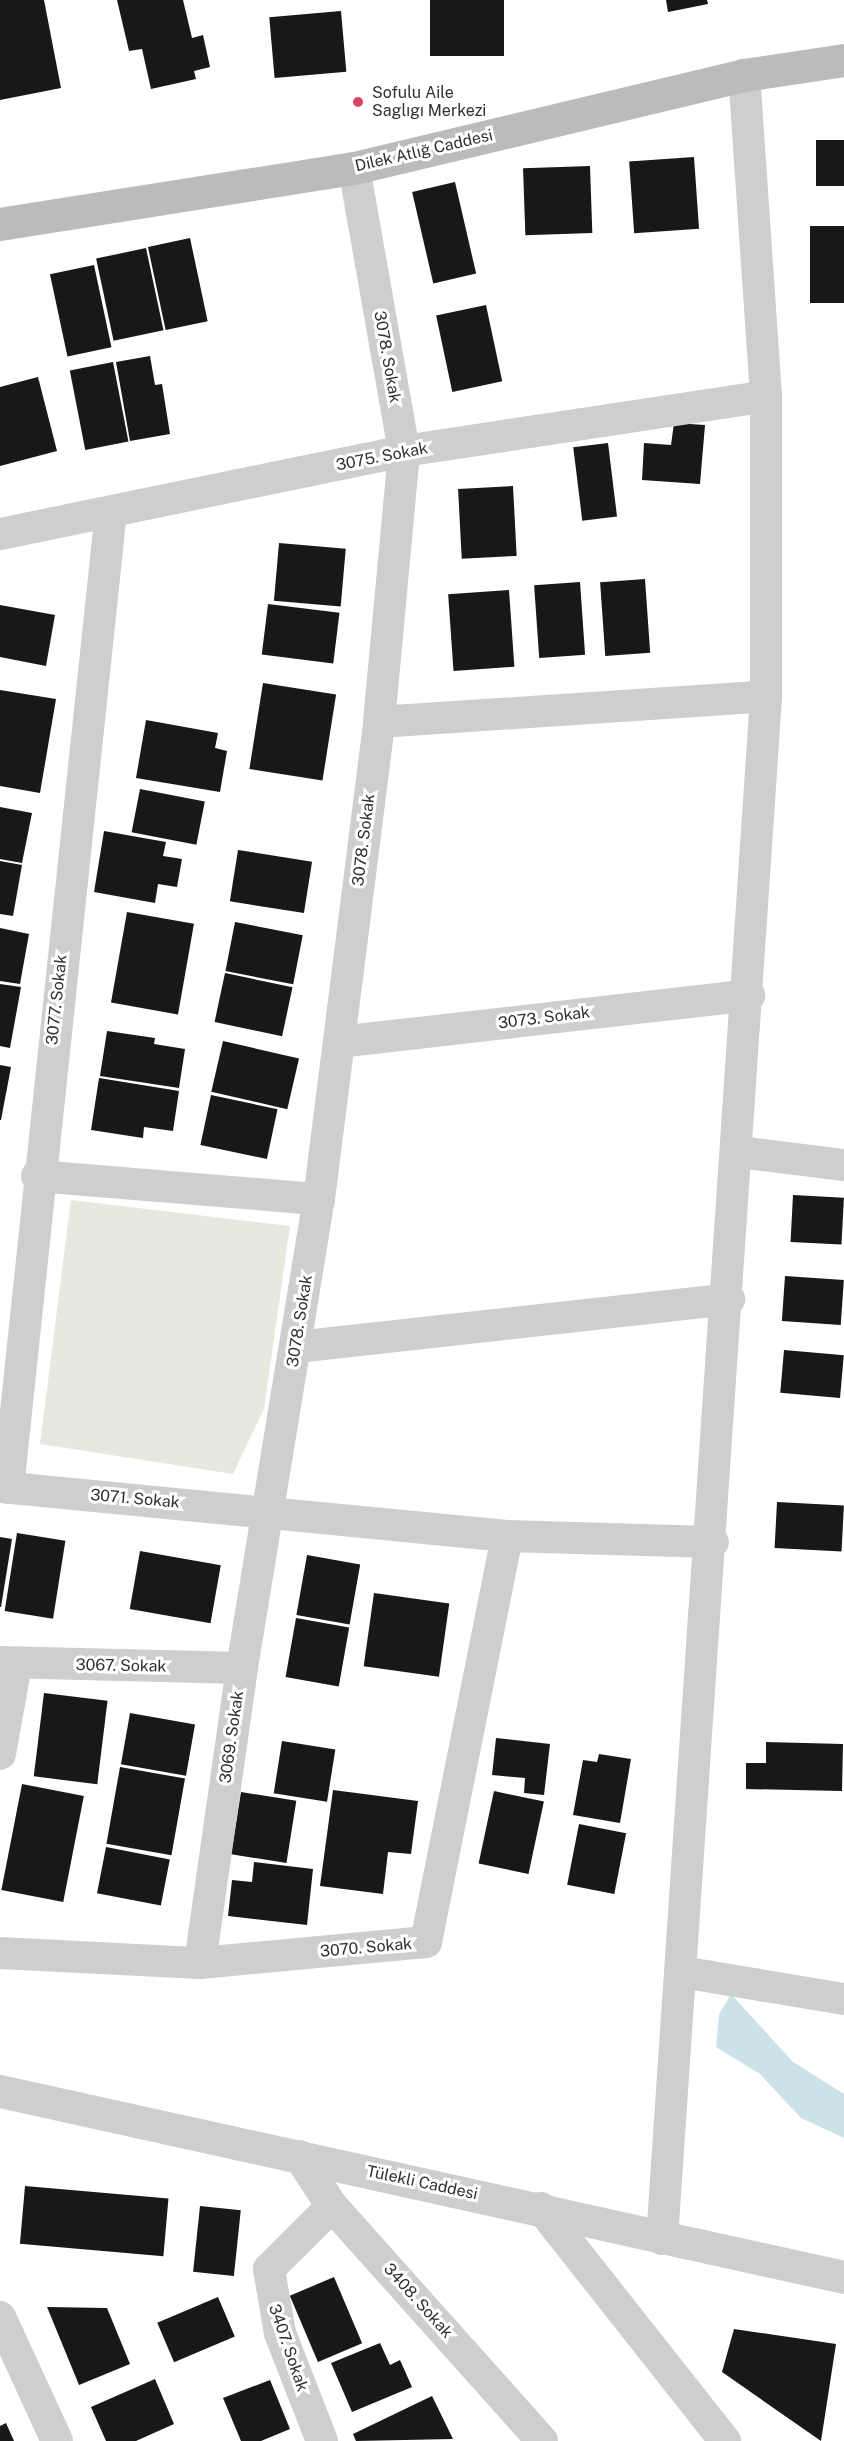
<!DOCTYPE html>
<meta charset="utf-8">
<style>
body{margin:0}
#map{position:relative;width:844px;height:2441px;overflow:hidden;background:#fff;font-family:"Public Sans",sans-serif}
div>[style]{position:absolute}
.green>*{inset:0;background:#e6eade}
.water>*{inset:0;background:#cce2e9}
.building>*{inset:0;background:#181818;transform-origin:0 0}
.minor>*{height:32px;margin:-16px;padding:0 16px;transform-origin:16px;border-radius:16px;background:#cecece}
.tertiary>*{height:33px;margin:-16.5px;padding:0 16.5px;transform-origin:16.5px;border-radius:16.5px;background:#cecece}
.secondary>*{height:33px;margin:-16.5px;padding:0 16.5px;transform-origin:16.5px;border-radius:16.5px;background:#bbb}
.dots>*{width:16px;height:16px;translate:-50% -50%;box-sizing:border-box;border:3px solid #fff;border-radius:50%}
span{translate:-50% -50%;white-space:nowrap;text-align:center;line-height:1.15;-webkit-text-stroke:6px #fff;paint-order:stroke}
.poi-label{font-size:16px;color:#313131}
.left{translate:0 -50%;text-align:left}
.street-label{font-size:16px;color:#313131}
</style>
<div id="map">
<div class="green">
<i style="clip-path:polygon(71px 1200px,290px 1226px,264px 1409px,233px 1474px,40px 1444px)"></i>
</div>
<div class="water">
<i style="clip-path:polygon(731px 1994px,793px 2062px,844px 2094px,844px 2138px,801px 2118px,760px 2074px,716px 2047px,719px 2014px)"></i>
</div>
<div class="building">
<i style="clip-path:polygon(0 0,44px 0,61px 88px,0 100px)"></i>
<i style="clip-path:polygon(117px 0,183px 0,192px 38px,203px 35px,210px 67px,194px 71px,196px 79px,151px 89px,142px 49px,129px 51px)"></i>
<i style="left:430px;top:0;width:74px;height:56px"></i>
<i style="clip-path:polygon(666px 0,707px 0,708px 4px,668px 12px)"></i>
<i style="left:341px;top:11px;width:61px;height:72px;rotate:85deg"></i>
<i style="left:816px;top:140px;width:28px;height:46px"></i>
<i style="left:694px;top:157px;width:72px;height:65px;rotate:86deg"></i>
<i style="left:590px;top:166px;width:67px;height:67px;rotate:88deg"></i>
<i style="left:455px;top:182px;width:94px;height:44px;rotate:77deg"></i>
<i style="left:844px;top:226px;width:77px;height:34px;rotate:90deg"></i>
<i style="left:190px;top:238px;width:85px;height:43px;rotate:78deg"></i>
<i style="left:146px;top:248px;width:84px;height:51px;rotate:78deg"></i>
<i style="left:94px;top:265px;width:84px;height:45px;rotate:78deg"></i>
<i style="left:486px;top:305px;width:78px;height:51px;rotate:78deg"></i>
<i style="clip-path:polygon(150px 356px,155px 385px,162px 384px,170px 434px,130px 441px,116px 362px)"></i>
<i style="left:113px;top:362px;width:81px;height:44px;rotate:79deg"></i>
<i style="clip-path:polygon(38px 377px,57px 451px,0 466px,0 387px)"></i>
<i style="clip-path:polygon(674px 423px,705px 425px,700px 484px,642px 480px,644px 443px,671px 445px)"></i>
<i style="left:608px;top:443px;width:74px;height:35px;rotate:83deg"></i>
<i style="left:513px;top:486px;width:70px;height:55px;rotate:87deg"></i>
<i style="left:279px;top:543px;width:67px;height:58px;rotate:5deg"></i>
<i style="left:645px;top:579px;width:74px;height:45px;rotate:86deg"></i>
<i style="left:580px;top:582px;width:73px;height:46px;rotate:86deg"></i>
<i style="left:509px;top:590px;width:77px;height:61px;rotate:86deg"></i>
<i style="left:268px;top:604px;width:72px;height:51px;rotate:7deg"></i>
<i style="clip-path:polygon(0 605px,55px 615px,46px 666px,0 657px)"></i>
<i style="left:263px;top:683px;width:74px;height:87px;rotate:9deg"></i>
<i style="clip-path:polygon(0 690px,56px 699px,40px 793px,0 786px)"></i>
<i style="clip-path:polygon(146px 720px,218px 733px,215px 748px,227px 751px,220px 792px,136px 778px)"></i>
<i style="left:140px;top:789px;width:66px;height:44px;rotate:11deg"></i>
<i style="clip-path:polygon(0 807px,32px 813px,22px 863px,0 859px)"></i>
<i style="clip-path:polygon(104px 831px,166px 842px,163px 856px,182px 859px,177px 887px,158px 884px,155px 903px,94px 892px)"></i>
<i style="left:238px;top:850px;width:75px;height:52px;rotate:9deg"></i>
<i style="clip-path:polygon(0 861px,22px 865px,13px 916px,0 914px)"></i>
<i style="left:127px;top:912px;width:68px;height:92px;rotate:10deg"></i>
<i style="left:235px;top:922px;width:69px;height:50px;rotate:11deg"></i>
<i style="clip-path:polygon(0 928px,29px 934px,20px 984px,0 981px)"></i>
<i style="left:225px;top:973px;width:69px;height:50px;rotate:12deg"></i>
<i style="clip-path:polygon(0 984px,21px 987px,10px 1048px,0 1046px)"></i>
<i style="clip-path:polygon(107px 1031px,155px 1038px,154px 1044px,185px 1049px,179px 1088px,100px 1076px)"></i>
<i style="left:223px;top:1041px;width:78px;height:52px;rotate:13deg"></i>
<i style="clip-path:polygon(0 1065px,11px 1067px,1px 1120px,0 1120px)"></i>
<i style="clip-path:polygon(99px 1078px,179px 1091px,173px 1131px,144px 1127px,143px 1138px,91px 1130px)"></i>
<i style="left:211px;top:1095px;width:68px;height:51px;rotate:12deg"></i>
<i style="left:793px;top:1195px;width:51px;height:47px;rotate:3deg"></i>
<i style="left:785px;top:1276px;width:59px;height:45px;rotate:4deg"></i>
<i style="left:784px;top:1350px;width:60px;height:43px;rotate:5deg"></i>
<i style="left:777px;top:1502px;width:67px;height:46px;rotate:3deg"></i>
<i style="left:17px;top:1533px;width:49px;height:79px;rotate:9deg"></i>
<i style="clip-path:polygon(0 1537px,12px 1539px,1px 1607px,0 1607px)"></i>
<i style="left:140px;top:1551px;width:82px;height:59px;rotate:10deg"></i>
<i style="left:307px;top:1555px;width:54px;height:61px;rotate:10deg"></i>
<i style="left:374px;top:1593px;width:76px;height:74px;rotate:8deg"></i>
<i style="left:296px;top:1618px;width:54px;height:60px;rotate:10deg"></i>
<i style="left:44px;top:1693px;width:64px;height:84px;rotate:7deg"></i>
<i style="left:130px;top:1713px;width:66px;height:52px;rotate:10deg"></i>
<i style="clip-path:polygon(496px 1738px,550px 1744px,544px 1795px,524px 1793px,525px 1778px,492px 1775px)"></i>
<i style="left:282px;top:1741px;width:54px;height:53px;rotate:9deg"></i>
<i style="clip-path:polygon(766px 1742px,843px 1744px,842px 1791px,746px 1789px,746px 1763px,766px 1763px)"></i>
<i style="clip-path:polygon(599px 1754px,631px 1759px,620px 1823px,573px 1815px,583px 1760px,597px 1762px)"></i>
<i style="left:120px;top:1767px;width:66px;height:78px;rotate:10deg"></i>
<i style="left:22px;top:1784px;width:63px;height:108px;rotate:11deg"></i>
<i style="clip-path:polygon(333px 1790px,418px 1801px,411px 1854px,388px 1852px,383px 1894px,320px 1886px)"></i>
<i style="left:494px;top:1791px;width:51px;height:74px;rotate:12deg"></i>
<i style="left:241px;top:1792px;width:56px;height:63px;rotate:9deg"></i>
<i style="left:579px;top:1824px;width:48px;height:62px;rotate:11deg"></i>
<i style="left:106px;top:1847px;width:65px;height:47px;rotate:11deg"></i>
<i style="clip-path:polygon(254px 1862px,313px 1869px,307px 1925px,228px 1916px,232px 1880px,252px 1882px)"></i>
<i style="left:25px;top:2186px;width:144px;height:58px;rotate:5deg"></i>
<i style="left:200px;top:2206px;width:41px;height:66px;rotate:6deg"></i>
<i style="left:334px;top:2277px;width:72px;height:48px;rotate:67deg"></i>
<i style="left:218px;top:2297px;width:43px;height:66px;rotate:67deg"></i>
<i style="clip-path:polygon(47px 2307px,107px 2308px,130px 2364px,79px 2385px)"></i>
<i style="clip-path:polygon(734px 2329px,836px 2344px,821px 2441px,722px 2372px)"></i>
<i style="clip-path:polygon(380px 2343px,390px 2365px,400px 2360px,412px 2387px,352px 2412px,331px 2363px)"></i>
<i style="clip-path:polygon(155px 2379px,174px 2424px,136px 2441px,106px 2441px,91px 2407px)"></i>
<i style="clip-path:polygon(270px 2380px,290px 2429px,261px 2441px,241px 2441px,223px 2398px)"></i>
<i style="clip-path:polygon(432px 2396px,453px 2439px,356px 2441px,353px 2434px)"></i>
<i style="clip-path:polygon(6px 2423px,14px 2441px,0 2441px,0 2426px)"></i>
</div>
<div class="minor">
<i style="left:0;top:534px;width:412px;rotate:-11.6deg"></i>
<i style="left:404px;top:451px;width:366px;rotate:-8.6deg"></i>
<i style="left:379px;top:722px;width:388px;rotate:-3.8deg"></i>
<i style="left:339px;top:1042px;width:413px;rotate:-6.5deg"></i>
<i style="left:739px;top:1152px;width:106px;rotate:7.1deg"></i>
<i style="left:37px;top:1176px;width:283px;rotate:4.7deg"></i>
<i style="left:296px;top:1347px;width:436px;rotate:-6.3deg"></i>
<i style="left:0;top:1487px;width:509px;rotate:5.52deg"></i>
<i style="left:507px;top:1536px;width:206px;rotate:1.7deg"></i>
<i style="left:8px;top:1488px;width:981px;rotate:-83.98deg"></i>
<i style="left:0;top:1662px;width:242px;rotate:1.4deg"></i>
<i style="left:0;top:1754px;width:91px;rotate:-79.9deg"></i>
<i style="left:0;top:1953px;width:200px;rotate:2.9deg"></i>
<i style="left:200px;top:1963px;width:227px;rotate:-5.3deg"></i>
<i style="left:426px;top:1942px;width:414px;rotate:-78.7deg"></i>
<i style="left:200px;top:1963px;width:298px;rotate:-81.9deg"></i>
<i style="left:242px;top:1668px;width:475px;rotate:-80.7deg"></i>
<i style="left:319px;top:1199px;width:481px;rotate:-82.8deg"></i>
<i style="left:379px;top:722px;width:272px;rotate:-84.7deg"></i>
<i style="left:404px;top:451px;width:287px;rotate:-100deg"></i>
<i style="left:682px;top:1972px;width:164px;rotate:9.5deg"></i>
<i style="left:299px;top:2156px;width:60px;rotate:56.6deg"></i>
<i style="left:332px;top:2206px;width:315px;rotate:48.2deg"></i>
<i style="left:541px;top:2208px;width:297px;rotate:51.7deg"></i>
<i style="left:662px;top:2239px;width:1547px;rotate:-86.14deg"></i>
<i style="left:766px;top:696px;width:300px;rotate:-90deg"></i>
<i style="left:766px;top:396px;width:322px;rotate:-93.9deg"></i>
<i style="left:0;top:2317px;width:136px;rotate:65.3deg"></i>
<i style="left:322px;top:2441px;width:116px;rotate:-111.3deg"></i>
<i style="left:280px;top:2333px;width:65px;rotate:-99.8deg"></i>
<i style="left:269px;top:2269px;width:89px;rotate:-45deg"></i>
</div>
<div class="tertiary">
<i style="left:0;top:2091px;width:864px;rotate:12.43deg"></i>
</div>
<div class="secondary">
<i style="left:0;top:224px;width:358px;rotate:-9deg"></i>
<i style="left:354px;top:168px;width:401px;rotate:-13.4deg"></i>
<i style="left:744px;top:75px;width:101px;rotate:-8.5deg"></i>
</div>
<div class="dots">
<i style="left:358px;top:102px;background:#d94364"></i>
</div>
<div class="poi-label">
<span class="left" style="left:372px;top:102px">Sofulu Aile<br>Saglıgı Merkezi</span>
</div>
<div class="street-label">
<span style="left:424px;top:151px;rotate:-13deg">Dilek Atlığ Caddesi</span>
<span style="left:387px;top:357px;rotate:80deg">3078. Sokak</span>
<span style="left:382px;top:457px;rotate:-11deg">3075. Sokak</span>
<span style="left:364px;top:840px;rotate:-83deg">3078. Sokak</span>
<span style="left:57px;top:1000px;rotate:-84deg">3077. Sokak</span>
<span style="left:544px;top:1018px;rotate:-7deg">3073. Sokak</span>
<span style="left:300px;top:1321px;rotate:-81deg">3078. Sokak</span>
<span style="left:135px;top:1499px;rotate:5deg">3071. Sokak</span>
<span style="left:121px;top:1666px;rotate:1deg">3067. Sokak</span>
<span style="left:232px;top:1737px;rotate:-82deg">3069. Sokak</span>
<span style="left:366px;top:1948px;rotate:-5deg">3070. Sokak</span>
<span style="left:422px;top:2183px;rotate:12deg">Tülekli Caddesi</span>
<span style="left:418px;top:2301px;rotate:48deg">3408. Sokak</span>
<span style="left:288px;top:2348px;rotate:71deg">3407. Sokak</span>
</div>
</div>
